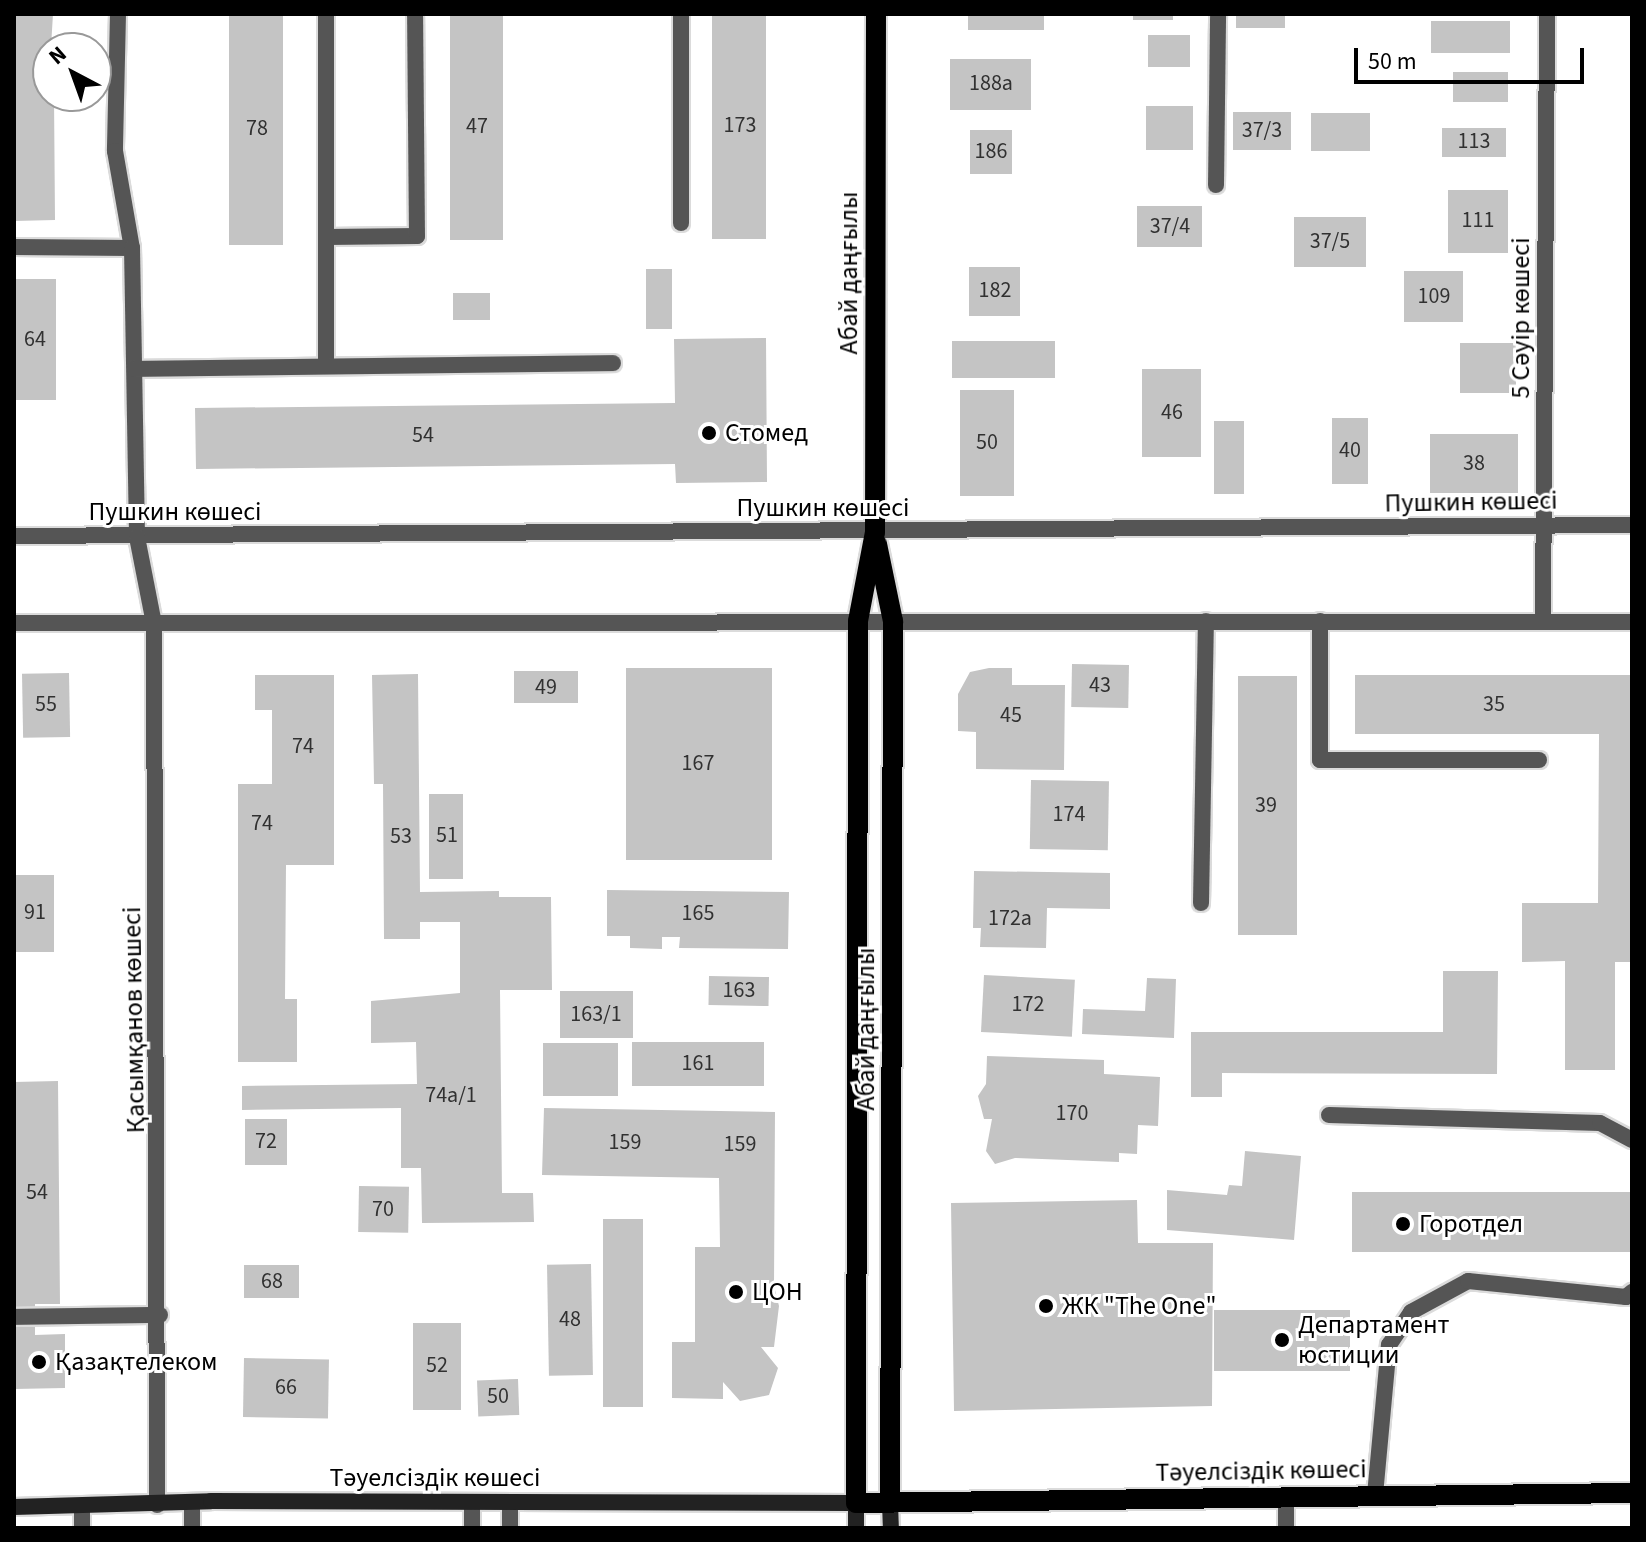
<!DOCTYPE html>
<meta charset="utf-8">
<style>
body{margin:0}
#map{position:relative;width:1646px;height:1542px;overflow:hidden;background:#fff;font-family:"Source Sans 3",sans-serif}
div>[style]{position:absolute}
.building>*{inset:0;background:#c4c4c4;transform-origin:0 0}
.roads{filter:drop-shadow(2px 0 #dbdbdb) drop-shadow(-2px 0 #dbdbdb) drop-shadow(0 2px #dbdbdb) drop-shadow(0 -2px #dbdbdb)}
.lane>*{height:16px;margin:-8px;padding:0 8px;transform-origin:8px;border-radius:8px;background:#555}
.street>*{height:16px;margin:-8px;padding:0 8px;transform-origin:8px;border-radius:8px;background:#555}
.secondary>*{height:16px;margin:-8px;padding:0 8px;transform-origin:8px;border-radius:8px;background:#222}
.primary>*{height:20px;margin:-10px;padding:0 10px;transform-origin:10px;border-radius:10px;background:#000}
.dots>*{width:22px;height:22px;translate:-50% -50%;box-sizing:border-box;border:4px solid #fff;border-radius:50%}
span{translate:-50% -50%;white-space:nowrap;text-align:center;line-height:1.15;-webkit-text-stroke:6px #fff;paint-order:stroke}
.number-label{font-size:22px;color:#313131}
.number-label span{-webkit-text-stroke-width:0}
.street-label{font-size:26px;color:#000}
.poi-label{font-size:26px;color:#000}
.left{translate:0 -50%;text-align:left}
.frame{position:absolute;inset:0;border:16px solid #000;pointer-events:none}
.north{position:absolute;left:32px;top:32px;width:80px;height:80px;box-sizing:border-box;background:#fff;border:2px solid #999;border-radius:50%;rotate:319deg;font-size:22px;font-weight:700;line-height:32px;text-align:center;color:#000}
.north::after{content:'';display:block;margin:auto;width:28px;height:36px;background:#000;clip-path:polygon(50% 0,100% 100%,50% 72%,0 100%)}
.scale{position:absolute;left:1354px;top:48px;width:230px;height:36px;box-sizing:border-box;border:4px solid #000;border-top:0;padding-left:10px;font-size:24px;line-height:28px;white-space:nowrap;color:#000;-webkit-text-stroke:6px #fff;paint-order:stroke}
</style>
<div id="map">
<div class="building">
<i style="clip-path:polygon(14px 14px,53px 14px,48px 96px,54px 96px,55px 220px,14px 221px)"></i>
<i style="left:229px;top:14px;width:54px;height:231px"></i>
<i style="left:450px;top:14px;width:53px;height:226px"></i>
<i style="left:712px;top:14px;width:54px;height:225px"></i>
<i style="left:968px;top:14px;width:76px;height:16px"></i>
<i style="left:1133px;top:14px;width:40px;height:6px"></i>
<i style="left:1236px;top:14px;width:49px;height:14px"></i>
<i style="left:1431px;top:21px;width:79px;height:32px"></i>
<i style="left:1148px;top:35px;width:42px;height:32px"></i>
<i style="left:950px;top:59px;width:81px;height:51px"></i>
<i style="left:1453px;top:72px;width:55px;height:30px"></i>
<i style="left:1193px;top:106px;width:44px;height:47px;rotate:90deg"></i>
<i style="left:1233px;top:112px;width:58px;height:38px"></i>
<i style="left:1311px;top:113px;width:59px;height:38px"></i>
<i style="left:1442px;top:128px;width:64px;height:29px"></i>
<i style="left:970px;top:130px;width:42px;height:44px"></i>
<i style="left:1448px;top:190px;width:60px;height:63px"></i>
<i style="left:1137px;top:206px;width:65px;height:41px"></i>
<i style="left:1294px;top:217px;width:72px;height:50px"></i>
<i style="left:969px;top:267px;width:51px;height:49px"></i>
<i style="left:646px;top:269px;width:26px;height:60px"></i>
<i style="left:1404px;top:271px;width:59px;height:51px"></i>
<i style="left:14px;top:279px;width:42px;height:121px"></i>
<i style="left:453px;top:293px;width:37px;height:27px"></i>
<i style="clip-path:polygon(766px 338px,767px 482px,676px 483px,675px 464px,196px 469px,195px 408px,675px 403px,674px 339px)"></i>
<i style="left:952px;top:341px;width:103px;height:37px"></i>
<i style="left:1460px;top:343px;width:56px;height:50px"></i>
<i style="left:1142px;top:369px;width:59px;height:88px"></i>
<i style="left:960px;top:390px;width:54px;height:106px"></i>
<i style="left:1332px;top:418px;width:36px;height:66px"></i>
<i style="left:1214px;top:421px;width:30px;height:73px"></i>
<i style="left:1518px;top:434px;width:59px;height:88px;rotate:90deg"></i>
<i style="left:1072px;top:664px;width:57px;height:43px;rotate:1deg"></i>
<i style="left:626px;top:668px;width:146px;height:192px"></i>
<i style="clip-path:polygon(989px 668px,1012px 668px,1012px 685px,1065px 685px,1064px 770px,976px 769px,976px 732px,958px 731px,958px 694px,970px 672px)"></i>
<i style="left:578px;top:671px;width:32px;height:64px;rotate:90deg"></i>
<i style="left:69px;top:673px;width:64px;height:47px;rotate:89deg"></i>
<i style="clip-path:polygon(418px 674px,420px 892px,499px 891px,499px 897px,551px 897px,552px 990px,500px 990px,502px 1193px,533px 1193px,534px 1222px,422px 1223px,421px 1168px,401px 1168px,401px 1108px,242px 1110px,242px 1086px,417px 1084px,416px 1042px,371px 1043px,371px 1001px,460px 993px,460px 922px,420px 922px,420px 939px,384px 939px,383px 784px,374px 784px,372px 675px)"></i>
<i style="clip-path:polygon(255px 675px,334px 675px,334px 865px,286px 865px,285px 999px,297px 999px,297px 1062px,238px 1062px,238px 784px,272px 784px,272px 710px,255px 710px)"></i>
<i style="clip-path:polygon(1355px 675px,1632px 675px,1632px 962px,1615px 962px,1615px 1070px,1565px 1070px,1565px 961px,1522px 962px,1522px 903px,1598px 903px,1599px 734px,1355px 734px)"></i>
<i style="left:1238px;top:676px;width:59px;height:259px"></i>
<i style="left:1031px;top:780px;width:78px;height:69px;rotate:1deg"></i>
<i style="left:429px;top:794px;width:34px;height:85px"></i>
<i style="clip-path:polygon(974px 871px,1110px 873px,1110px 909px,1047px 908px,1046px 948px,980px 947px,981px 928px,973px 928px)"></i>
<i style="left:14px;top:875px;width:40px;height:77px"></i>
<i style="clip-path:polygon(607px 890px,789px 892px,788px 949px,679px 948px,680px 937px,662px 937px,662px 949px,630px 948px,630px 936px,607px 936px)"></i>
<i style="clip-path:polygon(1443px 971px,1498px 971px,1497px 1074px,1222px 1073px,1222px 1097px,1191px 1097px,1191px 1032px,1443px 1032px)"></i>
<i style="left:984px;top:975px;width:91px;height:57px;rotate:3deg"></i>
<i style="left:709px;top:976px;width:60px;height:29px;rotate:1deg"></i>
<i style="clip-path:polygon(1147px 978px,1176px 979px,1174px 1038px,1082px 1034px,1083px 1009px,1145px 1011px)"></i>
<i style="left:560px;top:991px;width:73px;height:47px"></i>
<i style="left:632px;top:1042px;width:132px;height:44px"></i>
<i style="left:543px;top:1043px;width:75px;height:53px"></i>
<i style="clip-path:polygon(987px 1056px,1104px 1060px,1104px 1074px,1160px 1077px,1158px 1126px,1138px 1125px,1137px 1154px,1119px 1153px,1119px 1162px,1015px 1158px,995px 1164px,986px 1151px,992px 1119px,984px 1119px,978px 1096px,986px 1084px)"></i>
<i style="clip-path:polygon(58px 1081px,60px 1304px,35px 1304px,35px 1335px,65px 1334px,65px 1388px,14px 1389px,14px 1082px)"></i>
<i style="clip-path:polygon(544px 1108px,775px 1112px,774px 1286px,779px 1306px,774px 1347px,761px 1347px,778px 1368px,769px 1395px,740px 1401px,723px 1382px,723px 1399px,672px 1398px,672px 1342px,695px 1342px,695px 1247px,720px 1247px,719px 1178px,542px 1175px)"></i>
<i style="left:245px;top:1119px;width:42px;height:46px"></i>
<i style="clip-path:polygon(1245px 1151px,1301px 1156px,1294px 1240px,1167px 1230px,1167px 1190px,1227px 1195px,1229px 1185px,1242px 1186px)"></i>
<i style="left:359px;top:1186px;width:50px;height:46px;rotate:1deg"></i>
<i style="left:1632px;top:1192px;width:60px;height:280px;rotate:90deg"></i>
<i style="clip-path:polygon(1137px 1200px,1138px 1243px,1213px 1243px,1212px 1406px,954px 1411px,951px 1203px)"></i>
<i style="left:603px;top:1219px;width:40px;height:188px"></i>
<i style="left:591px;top:1264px;width:111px;height:44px;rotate:89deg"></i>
<i style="left:244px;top:1265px;width:55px;height:33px"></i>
<i style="left:1214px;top:1310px;width:136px;height:61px"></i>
<i style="left:413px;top:1323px;width:48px;height:87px"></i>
<i style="left:244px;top:1358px;width:85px;height:59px;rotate:1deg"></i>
<i style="left:518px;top:1379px;width:36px;height:41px;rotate:88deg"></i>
</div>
<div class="roads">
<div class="lane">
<i style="left:118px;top:14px;width:137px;rotate:91.3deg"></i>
<i style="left:115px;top:151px;width:98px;rotate:80.1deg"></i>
<i style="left:681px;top:14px;width:209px;rotate:90deg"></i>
<i style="left:1216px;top:185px;width:171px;rotate:-89.3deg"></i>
<i style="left:326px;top:237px;width:91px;rotate:-0.6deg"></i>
<i style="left:417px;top:236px;width:222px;rotate:-90.5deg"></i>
<i style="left:14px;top:247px;width:118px;rotate:0.5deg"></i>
<i style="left:132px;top:248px;width:289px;rotate:89deg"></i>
<i style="left:326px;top:365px;width:351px;rotate:-90deg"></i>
<i style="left:135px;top:369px;width:478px;rotate:-0.7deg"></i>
<i style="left:1320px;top:621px;width:139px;rotate:90deg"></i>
<i style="left:1320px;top:760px;width:219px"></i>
<i style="left:1201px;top:903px;width:282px;rotate:-89deg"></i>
<i style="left:1329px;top:1115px;width:271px;rotate:1.7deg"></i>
<i style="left:1600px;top:1123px;width:36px;rotate:28deg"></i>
<i style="left:14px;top:1317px;width:146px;rotate:-0.8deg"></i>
<i style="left:1375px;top:1495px;width:151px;rotate:-84.7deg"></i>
<i style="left:1389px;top:1345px;width:40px;rotate:-56deg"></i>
<i style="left:1411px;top:1312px;width:65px;rotate:-28.5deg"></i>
<i style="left:1468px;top:1281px;width:159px;rotate:5.8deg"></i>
<i style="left:1626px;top:1297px;width:8px;rotate:-40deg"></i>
<i style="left:192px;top:1505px;width:23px;rotate:90deg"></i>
<i style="left:510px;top:1505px;width:23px;rotate:90deg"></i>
<i style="left:82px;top:1528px;width:20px;rotate:-90deg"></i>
<i style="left:472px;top:1528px;width:23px;rotate:-90deg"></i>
<i style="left:1286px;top:1528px;width:31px;rotate:-90deg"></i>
</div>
<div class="street">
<i style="left:14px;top:536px;width:1618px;rotate:-0.39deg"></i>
<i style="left:137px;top:537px;width:89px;rotate:78.9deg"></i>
<i style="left:154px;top:624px;width:881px;rotate:89.8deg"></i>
<i style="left:1543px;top:621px;width:607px;rotate:-89.62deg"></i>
<i style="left:14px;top:623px;width:1618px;rotate:-0.04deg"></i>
</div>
<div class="secondary">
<i style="left:890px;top:1503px;width:25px;rotate:88deg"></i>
<i style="left:14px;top:1507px;width:197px;rotate:-1.7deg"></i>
<i style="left:211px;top:1501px;width:645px;rotate:0.18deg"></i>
<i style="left:856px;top:1503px;width:25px;rotate:90deg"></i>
</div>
<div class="primary">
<i style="left:876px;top:14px;width:518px;rotate:90.11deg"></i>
<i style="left:875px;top:532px;width:91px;rotate:100.8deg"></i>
<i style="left:858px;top:621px;width:882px;rotate:90.13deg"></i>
<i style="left:856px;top:1503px;width:776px;rotate:-0.74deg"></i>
<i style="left:877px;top:544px;width:79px;rotate:78.3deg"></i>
<i style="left:893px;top:621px;width:882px;rotate:90.19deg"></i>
</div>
</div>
<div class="dots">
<i style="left:709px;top:433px;background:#000"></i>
<i style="left:1403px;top:1224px;background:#000"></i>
<i style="left:736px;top:1292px;background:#000"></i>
<i style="left:1046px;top:1306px;background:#000"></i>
<i style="left:1282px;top:1340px;background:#000"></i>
<i style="left:39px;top:1362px;background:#000"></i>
</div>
<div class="number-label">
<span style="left:991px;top:84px">188а</span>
<span style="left:740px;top:126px">173</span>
<span style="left:477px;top:127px">47</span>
<span style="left:257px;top:129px">78</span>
<span style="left:1262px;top:131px">37/3</span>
<span style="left:1474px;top:142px">113</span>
<span style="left:991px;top:152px">186</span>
<span style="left:1478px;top:221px">111</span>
<span style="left:1170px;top:227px">37/4</span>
<span style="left:1330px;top:242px">37/5</span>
<span style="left:995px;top:291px">182</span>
<span style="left:1434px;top:297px">109</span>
<span style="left:35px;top:340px">64</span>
<span style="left:1172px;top:413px">46</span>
<span style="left:423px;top:436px">54</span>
<span style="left:987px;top:443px">50</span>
<span style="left:1350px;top:451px">40</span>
<span style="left:1474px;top:464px">38</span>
<span style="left:1100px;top:686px">43</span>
<span style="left:546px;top:688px">49</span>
<span style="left:46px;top:705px">55</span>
<span style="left:1494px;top:705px">35</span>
<span style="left:1011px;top:716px">45</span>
<span style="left:303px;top:747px">74</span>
<span style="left:698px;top:764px">167</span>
<span style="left:1266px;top:806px">39</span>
<span style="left:1069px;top:815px">174</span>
<span style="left:262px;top:824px">74</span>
<span style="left:447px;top:836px">51</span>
<span style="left:401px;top:837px">53</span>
<span style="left:35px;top:913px">91</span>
<span style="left:698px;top:914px">165</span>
<span style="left:1010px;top:919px">172а</span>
<span style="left:739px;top:991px">163</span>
<span style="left:1028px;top:1005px">172</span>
<span style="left:596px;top:1015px">163/1</span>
<span style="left:698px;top:1064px">161</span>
<span style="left:451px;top:1096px">74а/1</span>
<span style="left:1072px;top:1114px">170</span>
<span style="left:266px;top:1142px">72</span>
<span style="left:625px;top:1143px">159</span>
<span style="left:740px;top:1145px">159</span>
<span style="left:37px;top:1193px">54</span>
<span style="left:383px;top:1210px">70</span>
<span style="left:272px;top:1282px">68</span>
<span style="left:570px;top:1320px">48</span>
<span style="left:437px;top:1366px">52</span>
<span style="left:286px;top:1388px">66</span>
<span style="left:498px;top:1397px">50</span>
</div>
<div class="street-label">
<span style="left:849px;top:273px;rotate:-90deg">Абай даңғылы</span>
<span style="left:1521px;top:318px;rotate:-90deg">5 Сәуір көшесі</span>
<span style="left:1471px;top:502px;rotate:-1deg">Пушкин көшесі</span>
<span style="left:823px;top:508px">Пушкин көшесі</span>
<span style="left:175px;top:512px">Пушкин көшесі</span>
<span style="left:134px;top:1020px;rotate:-91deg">Қасымқанов көшесі</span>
<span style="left:866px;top:1029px;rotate:-90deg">Абай даңғылы</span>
<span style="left:1261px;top:1471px;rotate:-1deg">Тәуелсіздік көшесі</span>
<span style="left:435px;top:1478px">Тәуелсіздік көшесі</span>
</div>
<div class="poi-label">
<span class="left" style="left:725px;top:433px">Стомед</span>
<span class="left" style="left:1419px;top:1224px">Горотдел</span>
<span class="left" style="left:752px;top:1292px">ЦОН</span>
<span class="left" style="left:1062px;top:1306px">ЖК "The One"</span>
<span class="left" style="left:1298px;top:1340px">Департамент<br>юстиции</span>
<span class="left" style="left:55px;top:1362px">Қазақтелеком</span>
</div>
<div class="frame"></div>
<div class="north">N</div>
<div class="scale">50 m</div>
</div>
